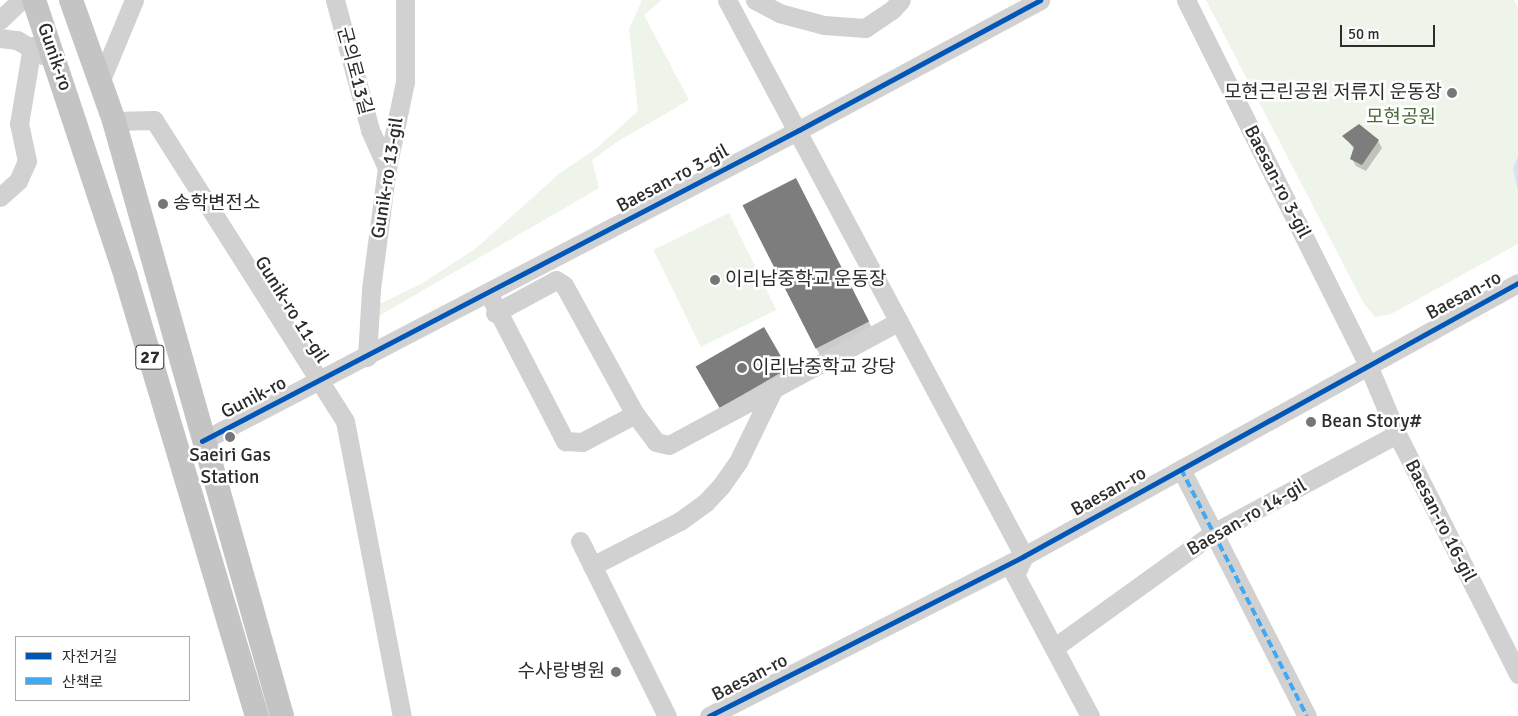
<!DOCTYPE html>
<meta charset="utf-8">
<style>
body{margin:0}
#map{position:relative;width:1518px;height:716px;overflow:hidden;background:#fff;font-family:Signika,"Noto Sans KR",sans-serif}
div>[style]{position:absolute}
.green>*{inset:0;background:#eef4ea;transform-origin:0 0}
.water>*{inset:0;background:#d6e4f2}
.shadow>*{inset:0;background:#0003;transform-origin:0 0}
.building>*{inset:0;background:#7d7d7d;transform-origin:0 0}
.minor>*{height:19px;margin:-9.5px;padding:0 9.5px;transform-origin:9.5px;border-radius:9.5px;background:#d1d1d1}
.major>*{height:24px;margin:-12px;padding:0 12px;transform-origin:12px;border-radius:12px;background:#c4c4c4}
.quiet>*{height:4px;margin-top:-2px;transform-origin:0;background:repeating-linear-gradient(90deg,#3fa9f5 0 8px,transparent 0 12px)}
.cycleway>*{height:5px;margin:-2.5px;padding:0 2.5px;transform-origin:2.5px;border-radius:2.5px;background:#0057b8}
.dots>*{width:14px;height:14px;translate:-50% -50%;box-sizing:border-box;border:2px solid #fff;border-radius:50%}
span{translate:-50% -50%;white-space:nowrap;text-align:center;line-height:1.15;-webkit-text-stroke:5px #fff;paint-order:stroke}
.shield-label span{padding:1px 4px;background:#fff;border:1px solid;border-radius:4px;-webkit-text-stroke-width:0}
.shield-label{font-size:18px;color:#2c2c2c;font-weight:700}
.street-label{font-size:19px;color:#2c2c2c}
.poi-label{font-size:19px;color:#2c2c2c}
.right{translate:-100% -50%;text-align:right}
.left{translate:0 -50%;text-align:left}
.park-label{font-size:19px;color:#4b6939}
.legend{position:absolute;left:15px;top:636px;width:175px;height:65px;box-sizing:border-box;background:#fff;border:1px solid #ababab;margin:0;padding:6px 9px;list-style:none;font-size:15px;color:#2c2c2c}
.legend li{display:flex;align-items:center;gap:10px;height:25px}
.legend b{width:25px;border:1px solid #ababab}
.scale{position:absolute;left:1340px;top:25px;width:95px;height:22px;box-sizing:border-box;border:2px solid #2c2c2c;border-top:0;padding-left:6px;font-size:15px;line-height:18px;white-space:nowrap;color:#2c2c2c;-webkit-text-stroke:4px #fff;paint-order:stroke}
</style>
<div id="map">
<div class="green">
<i style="clip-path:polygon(642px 0,662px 0,644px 15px,689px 100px,617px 142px,592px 160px,599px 188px,372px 320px,369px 309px,421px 284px,475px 249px,560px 173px,597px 148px,638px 111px,629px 29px)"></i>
<i style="clip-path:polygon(1206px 0,1514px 0,1518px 8px,1518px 244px,1391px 314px,1375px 317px,1364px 304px)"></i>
<i style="left:729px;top:213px;width:108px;height:84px;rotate:64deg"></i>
</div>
<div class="water">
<i style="clip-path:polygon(1518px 156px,1518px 191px,1513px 169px)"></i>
</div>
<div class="shadow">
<i style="clip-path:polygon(1344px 136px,1378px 141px,1382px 148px,1366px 171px,1356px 166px,1352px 159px,1354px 149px)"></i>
<i style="clip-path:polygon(804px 194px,876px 336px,824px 362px,816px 348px)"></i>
<i style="left:764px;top:329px;width:54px;height:77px;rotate:60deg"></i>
</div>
<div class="building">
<i style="clip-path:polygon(1359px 124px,1379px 140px,1362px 165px,1350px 159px,1354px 147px,1342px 136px)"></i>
<i style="left:796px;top:178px;width:161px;height:60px;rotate:63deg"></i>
<i style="left:764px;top:327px;width:48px;height:79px;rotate:60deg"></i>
</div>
<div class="minor">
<i style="left:335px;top:0;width:135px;rotate:74.9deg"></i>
<i style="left:370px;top:130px;width:42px;rotate:65.9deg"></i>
<i style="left:727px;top:0;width:630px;rotate:61.89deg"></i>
<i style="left:1024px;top:556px;width:21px;rotate:115deg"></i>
<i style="left:1015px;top:575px;width:160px;rotate:62deg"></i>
<i style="left:755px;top:0;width:27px;rotate:28deg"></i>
<i style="left:779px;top:13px;width:47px;rotate:14.9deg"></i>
<i style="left:824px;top:25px;width:41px;rotate:4.2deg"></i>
<i style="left:865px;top:28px;width:32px;rotate:-34deg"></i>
<i style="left:892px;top:10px;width:13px;rotate:-48deg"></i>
<i style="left:1186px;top:0;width:408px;rotate:63.5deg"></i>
<i style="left:1368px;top:365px;width:75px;rotate:67.2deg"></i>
<i style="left:1397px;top:434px;width:269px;rotate:63.2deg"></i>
<i style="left:0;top:20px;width:29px;rotate:-44deg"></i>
<i style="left:0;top:38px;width:17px;rotate:7deg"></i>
<i style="left:17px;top:40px;width:29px;rotate:31deg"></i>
<i style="left:100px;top:82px;width:89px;rotate:-67.5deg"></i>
<i style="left:114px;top:121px;width:40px;rotate:-1.4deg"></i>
<i style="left:154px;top:120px;width:356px;rotate:57.6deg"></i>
<i style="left:345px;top:421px;width:300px;rotate:79.1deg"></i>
<i style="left:0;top:197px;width:24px;rotate:-42deg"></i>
<i style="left:18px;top:181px;width:22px;rotate:-66deg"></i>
<i style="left:27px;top:161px;width:38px;rotate:-102deg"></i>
<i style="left:19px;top:124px;width:79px;rotate:-80.5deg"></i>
<i style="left:493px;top:302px;width:157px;rotate:62.6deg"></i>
<i style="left:565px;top:441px;width:17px;rotate:3deg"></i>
<i style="left:582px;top:442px;width:60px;rotate:-27.8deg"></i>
<i style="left:495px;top:313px;width:69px;rotate:-28.4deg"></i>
<i style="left:556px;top:280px;width:9px;rotate:32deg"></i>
<i style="left:564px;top:285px;width:147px;rotate:61.2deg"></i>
<i style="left:635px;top:414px;width:35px;rotate:53deg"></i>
<i style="left:656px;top:442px;width:13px;rotate:13deg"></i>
<i style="left:669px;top:445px;width:261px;rotate:-28.3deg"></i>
<i style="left:367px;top:357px;width:68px;rotate:-86.6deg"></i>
<i style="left:371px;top:289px;width:122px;rotate:-82.5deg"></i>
<i style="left:387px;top:168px;width:88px;rotate:-78.2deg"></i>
<i style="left:405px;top:82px;width:82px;rotate:-90deg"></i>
<i style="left:202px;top:441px;width:673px;rotate:-27.52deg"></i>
<i style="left:799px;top:130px;width:274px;rotate:-28.3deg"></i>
<i style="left:1181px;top:469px;width:277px;rotate:63deg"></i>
<i style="left:580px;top:541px;width:195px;rotate:63.6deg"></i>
<i style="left:592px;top:566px;width:99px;rotate:-27.1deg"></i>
<i style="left:680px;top:521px;width:32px;rotate:-36deg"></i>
<i style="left:706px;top:502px;width:22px;rotate:-47deg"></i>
<i style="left:721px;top:486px;width:29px;rotate:-55deg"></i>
<i style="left:738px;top:462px;width:82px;rotate:-64.1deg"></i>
<i style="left:1055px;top:647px;width:195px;rotate:-35.8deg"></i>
<i style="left:1213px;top:533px;width:209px;rotate:-28.3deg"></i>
<i style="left:709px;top:716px;width:353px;rotate:-26.9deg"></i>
<i style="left:1024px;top:556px;width:564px;rotate:-28.93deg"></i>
</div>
<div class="major">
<i style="left:34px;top:0;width:292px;rotate:71.6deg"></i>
<i style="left:126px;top:277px;width:458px;rotate:73.4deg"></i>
<i style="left:71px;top:0;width:128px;rotate:70.4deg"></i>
<i style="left:114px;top:121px;width:618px;rotate:74.23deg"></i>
</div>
<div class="quiet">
<i style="left:1181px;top:469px;width:277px;rotate:63deg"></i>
</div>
<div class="cycleway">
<i style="left:202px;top:441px;width:673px;rotate:-27.52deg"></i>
<i style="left:799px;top:130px;width:274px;rotate:-28.3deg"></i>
<i style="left:709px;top:716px;width:353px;rotate:-26.9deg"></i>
<i style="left:1024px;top:556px;width:564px;rotate:-28.93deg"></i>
</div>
<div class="dots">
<i style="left:1452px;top:93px;background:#767676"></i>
<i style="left:163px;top:204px;background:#767676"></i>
<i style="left:715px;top:280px;background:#767676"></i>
<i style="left:742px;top:368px;background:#767676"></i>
<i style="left:1311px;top:422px;background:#767676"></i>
<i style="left:230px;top:437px;background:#767676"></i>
<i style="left:616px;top:672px;background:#767676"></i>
</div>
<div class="shield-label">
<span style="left:150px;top:357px">27</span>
</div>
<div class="street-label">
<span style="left:54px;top:57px;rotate:71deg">Gunik-ro</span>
<span style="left:354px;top:71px;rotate:75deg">군의로13길</span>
<span style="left:388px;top:178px;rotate:-81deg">Gunik-ro 13-gil</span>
<span style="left:673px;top:179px;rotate:-28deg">Baesan-ro 3-gil</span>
<span style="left:1277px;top:182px;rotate:63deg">Baesan-ro 3-gil</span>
<span style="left:1464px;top:296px;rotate:-28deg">Baesan-ro</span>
<span style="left:291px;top:310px;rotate:58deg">Gunik-ro 11-gil</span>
<span style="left:254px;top:398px;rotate:-27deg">Gunik-ro</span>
<span style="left:1109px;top:492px;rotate:-29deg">Baesan-ro</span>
<span style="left:1247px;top:518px;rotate:-30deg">Baesan-ro 14-gil</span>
<span style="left:1440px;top:521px;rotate:63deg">Baesan-ro 16-gil</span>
<span style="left:750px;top:678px;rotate:-27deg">Baesan-ro</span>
</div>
<div class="poi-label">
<span class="right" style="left:1442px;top:93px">모현근린공원 저류지 운동장</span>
<span class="left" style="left:173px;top:204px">송학변전소</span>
<span class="left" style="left:725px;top:280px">이리남중학교 운동장</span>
<span class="left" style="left:752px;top:368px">이리남중학교 강당</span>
<span class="left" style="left:1321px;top:422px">Bean Story#</span>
<span style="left:230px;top:467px">Saeiri Gas<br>Station</span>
<span class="right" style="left:605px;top:672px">수사랑병원</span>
</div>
<div class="park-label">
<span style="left:1401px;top:118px">모현공원</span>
</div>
<ul class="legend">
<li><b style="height:6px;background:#0057b8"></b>자전거길</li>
<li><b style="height:6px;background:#3fa9f5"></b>산책로</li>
</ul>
<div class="scale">50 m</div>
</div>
